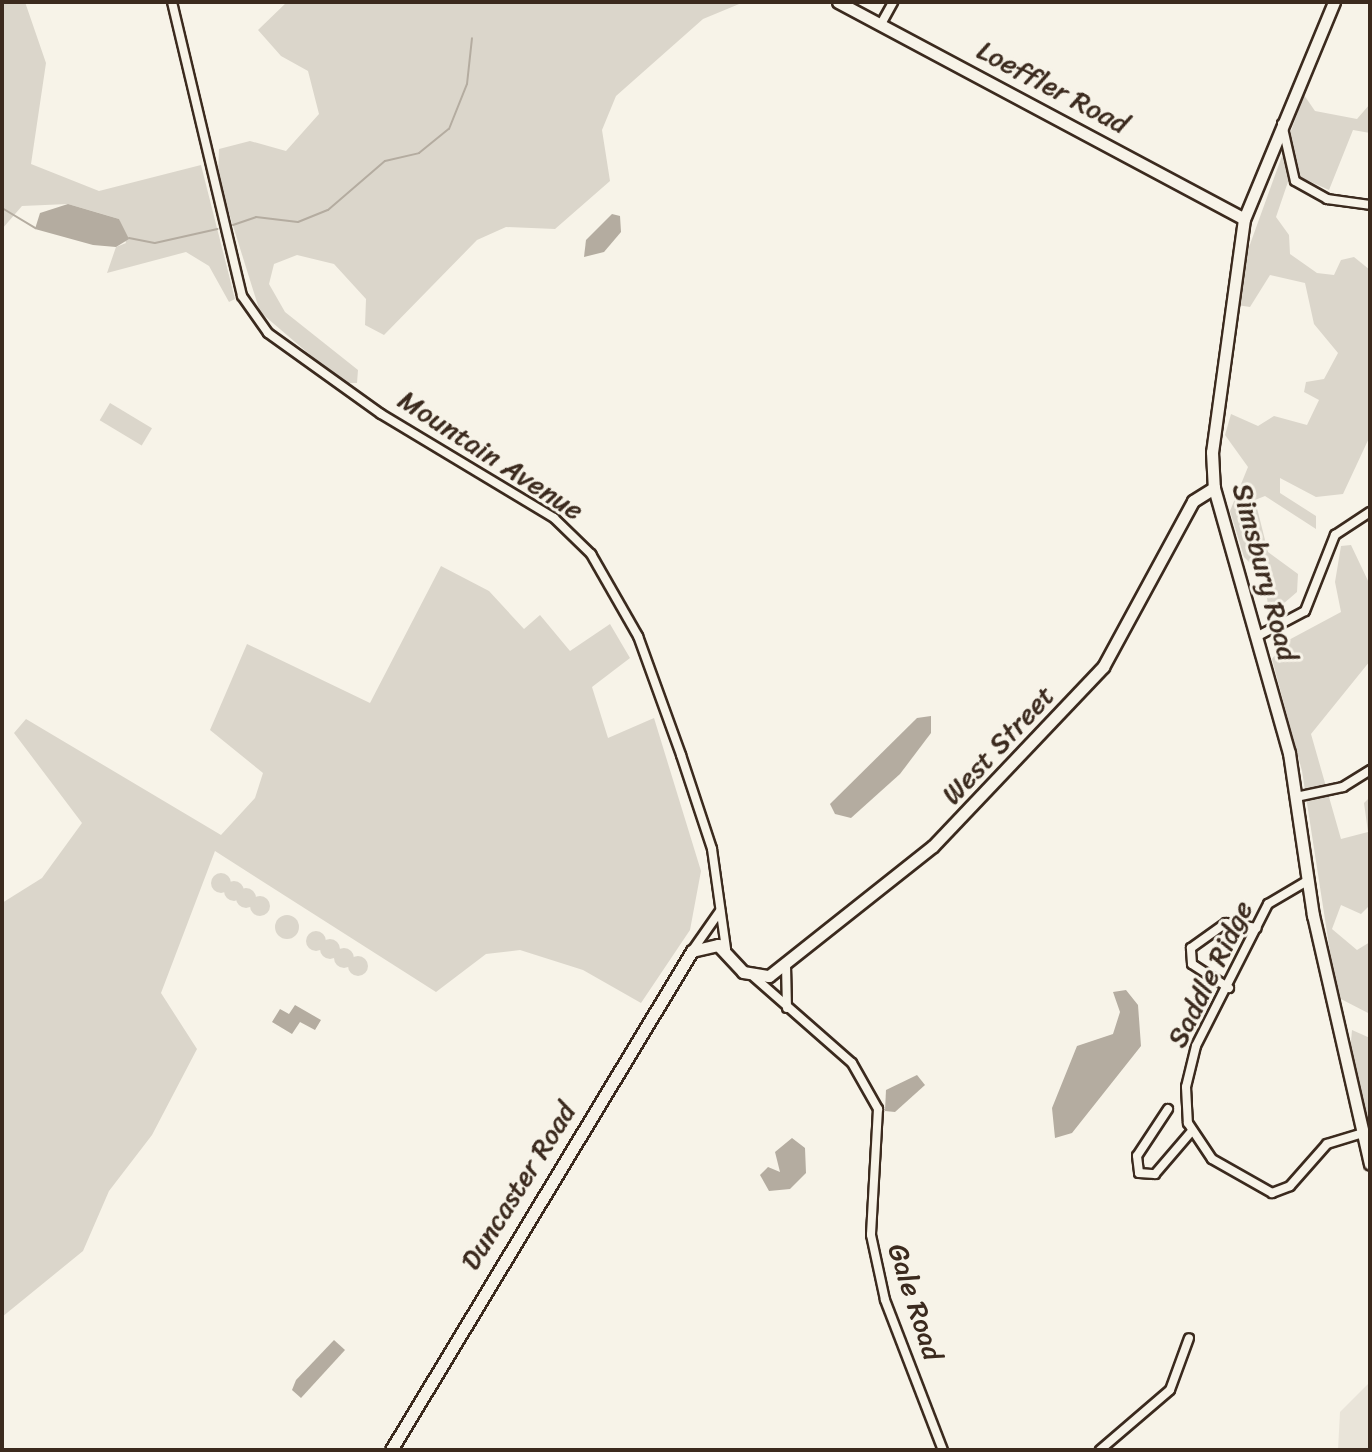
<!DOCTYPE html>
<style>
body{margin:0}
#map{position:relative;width:1372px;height:1452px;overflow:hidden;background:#f7f3e8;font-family:Sriracha,sans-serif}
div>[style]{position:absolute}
.built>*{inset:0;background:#e9e4d9}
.green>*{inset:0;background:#dbd6cb;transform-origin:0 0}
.round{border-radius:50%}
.water>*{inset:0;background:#b4aca0}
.stream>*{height:2px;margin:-1px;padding:0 1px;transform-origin:1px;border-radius:1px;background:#b4aca0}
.roads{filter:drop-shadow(2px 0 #3b2a1e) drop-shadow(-2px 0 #3b2a1e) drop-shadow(0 2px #3b2a1e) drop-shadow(0 -2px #3b2a1e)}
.street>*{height:8px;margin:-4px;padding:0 4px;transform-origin:4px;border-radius:4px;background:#f7f3e8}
.secondary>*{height:11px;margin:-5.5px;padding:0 5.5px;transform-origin:5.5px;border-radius:5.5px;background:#f7f3e8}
span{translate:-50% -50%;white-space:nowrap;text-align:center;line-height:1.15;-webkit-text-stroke:6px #f7f3e8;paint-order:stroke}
.street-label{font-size:28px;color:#3b2a1e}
.frame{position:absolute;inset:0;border:4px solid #3b2a1e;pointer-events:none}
</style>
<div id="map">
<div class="built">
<i style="clip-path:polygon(1370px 1382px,1370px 1450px,1338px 1450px,1340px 1412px)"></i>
</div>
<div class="green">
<i style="clip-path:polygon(2px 2px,25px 2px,46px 63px,31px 164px,99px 191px,201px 165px,235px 299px,229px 302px,209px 266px,186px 252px,107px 273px,116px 247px,126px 243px,119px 219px,99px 213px,68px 204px,22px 206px,2px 229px)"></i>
<i style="clip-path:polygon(287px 2px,744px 2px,703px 19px,616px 96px,602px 130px,610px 181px,555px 229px,506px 227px,477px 240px,384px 335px,365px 325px,366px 299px,334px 264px,297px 255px,274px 264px,269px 284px,285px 312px,358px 370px,357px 383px,343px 383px,260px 312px,218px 178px,219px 149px,250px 141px,286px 151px,319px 114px,308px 71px,281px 56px,258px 30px)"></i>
<i style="clip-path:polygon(1304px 95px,1315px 111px,1357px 119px,1370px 104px,1370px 133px,1353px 130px,1329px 190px,1291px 173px,1276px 217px,1289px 235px,1290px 254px,1317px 273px,1334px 275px,1341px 260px,1354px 257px,1370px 270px,1370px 436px,1343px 494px,1316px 497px,1280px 478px,1280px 493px,1316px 516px,1316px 529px,1265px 496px,1255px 500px,1268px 552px,1298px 574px,1297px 592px,1276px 610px,1268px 605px,1264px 577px,1244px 557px,1230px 511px,1248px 467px,1225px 435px,1231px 414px,1258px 426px,1274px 416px,1307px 425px,1319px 400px,1304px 392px,1306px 382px,1324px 379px,1338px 353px,1314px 324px,1305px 283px,1270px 275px,1250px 307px,1237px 305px,1240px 272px)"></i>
<i style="left:110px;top:403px;width:49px;height:20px;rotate:31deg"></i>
<i style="clip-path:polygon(1351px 545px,1370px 585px,1370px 661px,1311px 734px,1341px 839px,1368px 832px,1364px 803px,1370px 797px,1370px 905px,1361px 914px,1341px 905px,1332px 929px,1357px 950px,1370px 942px,1370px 1014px,1337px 997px,1302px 771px,1272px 659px,1285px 642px,1341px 612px,1335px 582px,1341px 546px)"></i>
<i style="clip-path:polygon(441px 566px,489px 591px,524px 629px,540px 615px,570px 651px,610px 624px,630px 658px,592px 687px,608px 738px,654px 718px,701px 871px,690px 930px,641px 1003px,583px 970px,520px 950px,486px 954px,436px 992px,215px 851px,161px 993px,197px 1049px,152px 1135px,109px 1191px,83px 1251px,2px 1317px,2px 903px,42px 878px,82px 823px,14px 733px,26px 719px,221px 835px,255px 798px,263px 773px,210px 730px,247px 644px,370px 703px)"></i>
<i class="round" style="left:211px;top:873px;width:20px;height:20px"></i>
<i class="round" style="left:224px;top:881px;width:20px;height:20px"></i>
<i class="round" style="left:236px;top:888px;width:20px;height:20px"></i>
<i class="round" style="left:250px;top:896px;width:20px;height:20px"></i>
<i class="round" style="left:275px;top:915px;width:24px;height:24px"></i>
<i class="round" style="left:306px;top:931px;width:20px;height:20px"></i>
<i class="round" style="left:320px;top:939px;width:20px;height:20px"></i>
<i class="round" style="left:334px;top:948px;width:20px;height:20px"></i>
<i class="round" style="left:348px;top:956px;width:20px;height:20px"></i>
<i style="clip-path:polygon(1352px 1030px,1370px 1038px,1370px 1130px,1350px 1053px)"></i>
</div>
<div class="water">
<i style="clip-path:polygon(68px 204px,119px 219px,129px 239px,116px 247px,93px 245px,35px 229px,40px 213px)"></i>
<i style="clip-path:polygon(612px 214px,620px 216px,621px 232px,604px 252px,584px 257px,586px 240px)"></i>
<i style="clip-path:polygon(931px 716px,931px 733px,900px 774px,851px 818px,835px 814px,830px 804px,917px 718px)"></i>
<i style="clip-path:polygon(1126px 990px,1138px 1005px,1141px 1046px,1072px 1133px,1055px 1138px,1052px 1108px,1077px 1046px,1113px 1034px,1120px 1012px,1113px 992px)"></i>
<i style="clip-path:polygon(295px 1005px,321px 1020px,315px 1030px,300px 1022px,292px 1034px,272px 1022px,280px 1009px,289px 1014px)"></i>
<i style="clip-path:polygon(917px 1075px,925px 1085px,895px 1112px,885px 1111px,886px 1090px)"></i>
<i style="clip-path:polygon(792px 1138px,805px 1148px,806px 1173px,790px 1189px,769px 1191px,760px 1175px,768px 1167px,780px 1172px,775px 1152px)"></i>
<i style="clip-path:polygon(334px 1340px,345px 1350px,301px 1398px,292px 1390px,296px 1380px)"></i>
</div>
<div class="stream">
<i style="left:2px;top:208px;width:39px;rotate:31deg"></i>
<i style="left:233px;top:225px;width:24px;rotate:-19deg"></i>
<i style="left:256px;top:217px;width:42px;rotate:6.8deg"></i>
<i style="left:298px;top:222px;width:32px;rotate:-22deg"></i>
<i style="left:328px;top:210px;width:75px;rotate:-40.7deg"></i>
<i style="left:385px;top:161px;width:35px;rotate:-13deg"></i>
<i style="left:419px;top:153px;width:38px;rotate:-39deg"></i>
<i style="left:449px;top:129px;width:48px;rotate:-68.2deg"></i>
<i style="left:467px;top:84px;width:46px;rotate:-83.8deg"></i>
<i style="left:129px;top:238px;width:26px;rotate:11deg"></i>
<i style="left:155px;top:243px;width:64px;rotate:-12.7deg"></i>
</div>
<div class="roads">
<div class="street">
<i style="left:172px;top:2px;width:302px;rotate:76.6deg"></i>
<i style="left:242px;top:296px;width:45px;rotate:54.9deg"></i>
<i style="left:268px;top:333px;width:139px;rotate:35.6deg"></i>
<i style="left:381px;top:414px;width:202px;rotate:31deg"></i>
<i style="left:554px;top:518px;width:52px;rotate:44.2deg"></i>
<i style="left:591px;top:554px;width:95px;rotate:60.2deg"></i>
<i style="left:638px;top:636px;width:127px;rotate:70.1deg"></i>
<i style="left:681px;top:755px;width:99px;rotate:71.7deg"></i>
<i style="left:712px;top:849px;width:101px;rotate:82deg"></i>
<i style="left:881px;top:24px;width:25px;rotate:-61deg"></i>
<i style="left:1282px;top:124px;width:58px;rotate:77.2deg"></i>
<i style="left:1295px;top:181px;width:37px;rotate:29deg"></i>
<i style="left:1327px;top:199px;width:43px;rotate:7.9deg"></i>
<i style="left:1256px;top:637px;width:55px;rotate:-28deg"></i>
<i style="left:1305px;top:611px;width:82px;rotate:-68.5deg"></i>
<i style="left:1335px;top:535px;width:42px;rotate:-33.3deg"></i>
<i style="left:1296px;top:797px;width:48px;rotate:-12deg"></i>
<i style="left:1343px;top:787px;width:32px;rotate:-32deg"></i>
<i style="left:1307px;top:881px;width:45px;rotate:149.5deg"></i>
<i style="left:1268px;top:904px;width:159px;rotate:116.9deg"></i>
<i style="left:1196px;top:1046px;width:42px;rotate:103.7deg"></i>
<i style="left:1186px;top:1087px;width:36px;rotate:87deg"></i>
<i style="left:1188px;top:1123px;width:43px;rotate:56.3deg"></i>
<i style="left:1212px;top:1159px;width:69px;rotate:29.5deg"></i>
<i style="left:1272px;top:1193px;width:19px;rotate:-21deg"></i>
<i style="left:1290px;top:1186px;width:56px;rotate:-48.6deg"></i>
<i style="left:1327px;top:1144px;width:37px;rotate:-17deg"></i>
<i style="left:692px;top:951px;width:49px;rotate:-55deg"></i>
<i style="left:786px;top:965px;width:43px;rotate:88.7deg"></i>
<i style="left:754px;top:977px;width:130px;rotate:41.3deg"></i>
<i style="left:852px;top:1063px;width:53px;rotate:60.5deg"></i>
<i style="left:878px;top:1109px;width:126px;rotate:93.2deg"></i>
<i style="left:871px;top:1235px;width:66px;rotate:77.8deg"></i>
<i style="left:885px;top:1300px;width:161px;rotate:68.9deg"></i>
<i style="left:1229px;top:988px;width:44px;rotate:-147deg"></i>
<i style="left:1192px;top:964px;width:16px;rotate:-94deg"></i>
<i style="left:1191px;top:948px;width:43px;rotate:-35.5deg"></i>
<i style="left:1226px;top:923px;width:31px;rotate:9deg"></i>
<i style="left:1168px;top:1109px;width:56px;rotate:123.4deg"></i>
<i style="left:1137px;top:1156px;width:17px;rotate:83deg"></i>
<i style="left:1139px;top:1173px;width:16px;rotate:4deg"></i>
<i style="left:1155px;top:1174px;width:55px;rotate:-49.4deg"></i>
<i style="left:1100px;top:1450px;width:92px;rotate:-40.6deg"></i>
<i style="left:1170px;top:1390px;width:55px;rotate:-69.9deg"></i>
</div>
<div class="secondary">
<i style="left:838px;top:2px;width:460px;rotate:28.1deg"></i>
<i style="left:1334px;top:2px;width:235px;rotate:112.5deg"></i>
<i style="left:1244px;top:219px;width:235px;rotate:97.8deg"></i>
<i style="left:1212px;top:452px;width:36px;rotate:87deg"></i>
<i style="left:1214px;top:488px;width:275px;rotate:74.2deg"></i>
<i style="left:1289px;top:753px;width:164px;rotate:81.6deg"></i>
<i style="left:1313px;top:915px;width:255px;rotate:77.1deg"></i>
<i style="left:391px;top:1450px;width:583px;rotate:-58.9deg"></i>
<i style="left:692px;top:951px;width:27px;rotate:-13deg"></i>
<i style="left:718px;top:945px;width:37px;rotate:47deg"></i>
<i style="left:743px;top:972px;width:26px;rotate:9deg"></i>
<i style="left:769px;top:976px;width:209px;rotate:-38.4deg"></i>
<i style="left:933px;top:846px;width:247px;rotate:-46.5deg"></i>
<i style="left:1103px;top:667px;width:189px;rotate:-61.5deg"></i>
<i style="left:1193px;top:501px;width:25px;rotate:-32deg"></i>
</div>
</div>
<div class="street-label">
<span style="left:1053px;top:87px;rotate:28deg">Loeffler Road</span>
<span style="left:491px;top:455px;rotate:33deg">Mountain Avenue</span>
<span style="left:1265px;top:572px;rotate:75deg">Simsbury Road</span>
<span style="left:998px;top:745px;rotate:-47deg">West Street</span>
<span style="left:1210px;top:974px;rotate:-64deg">Saddle Ridge</span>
<span style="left:518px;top:1186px;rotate:-58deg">Duncaster Road</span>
<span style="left:915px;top:1302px;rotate:72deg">Gale Road</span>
</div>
<div class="frame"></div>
</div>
